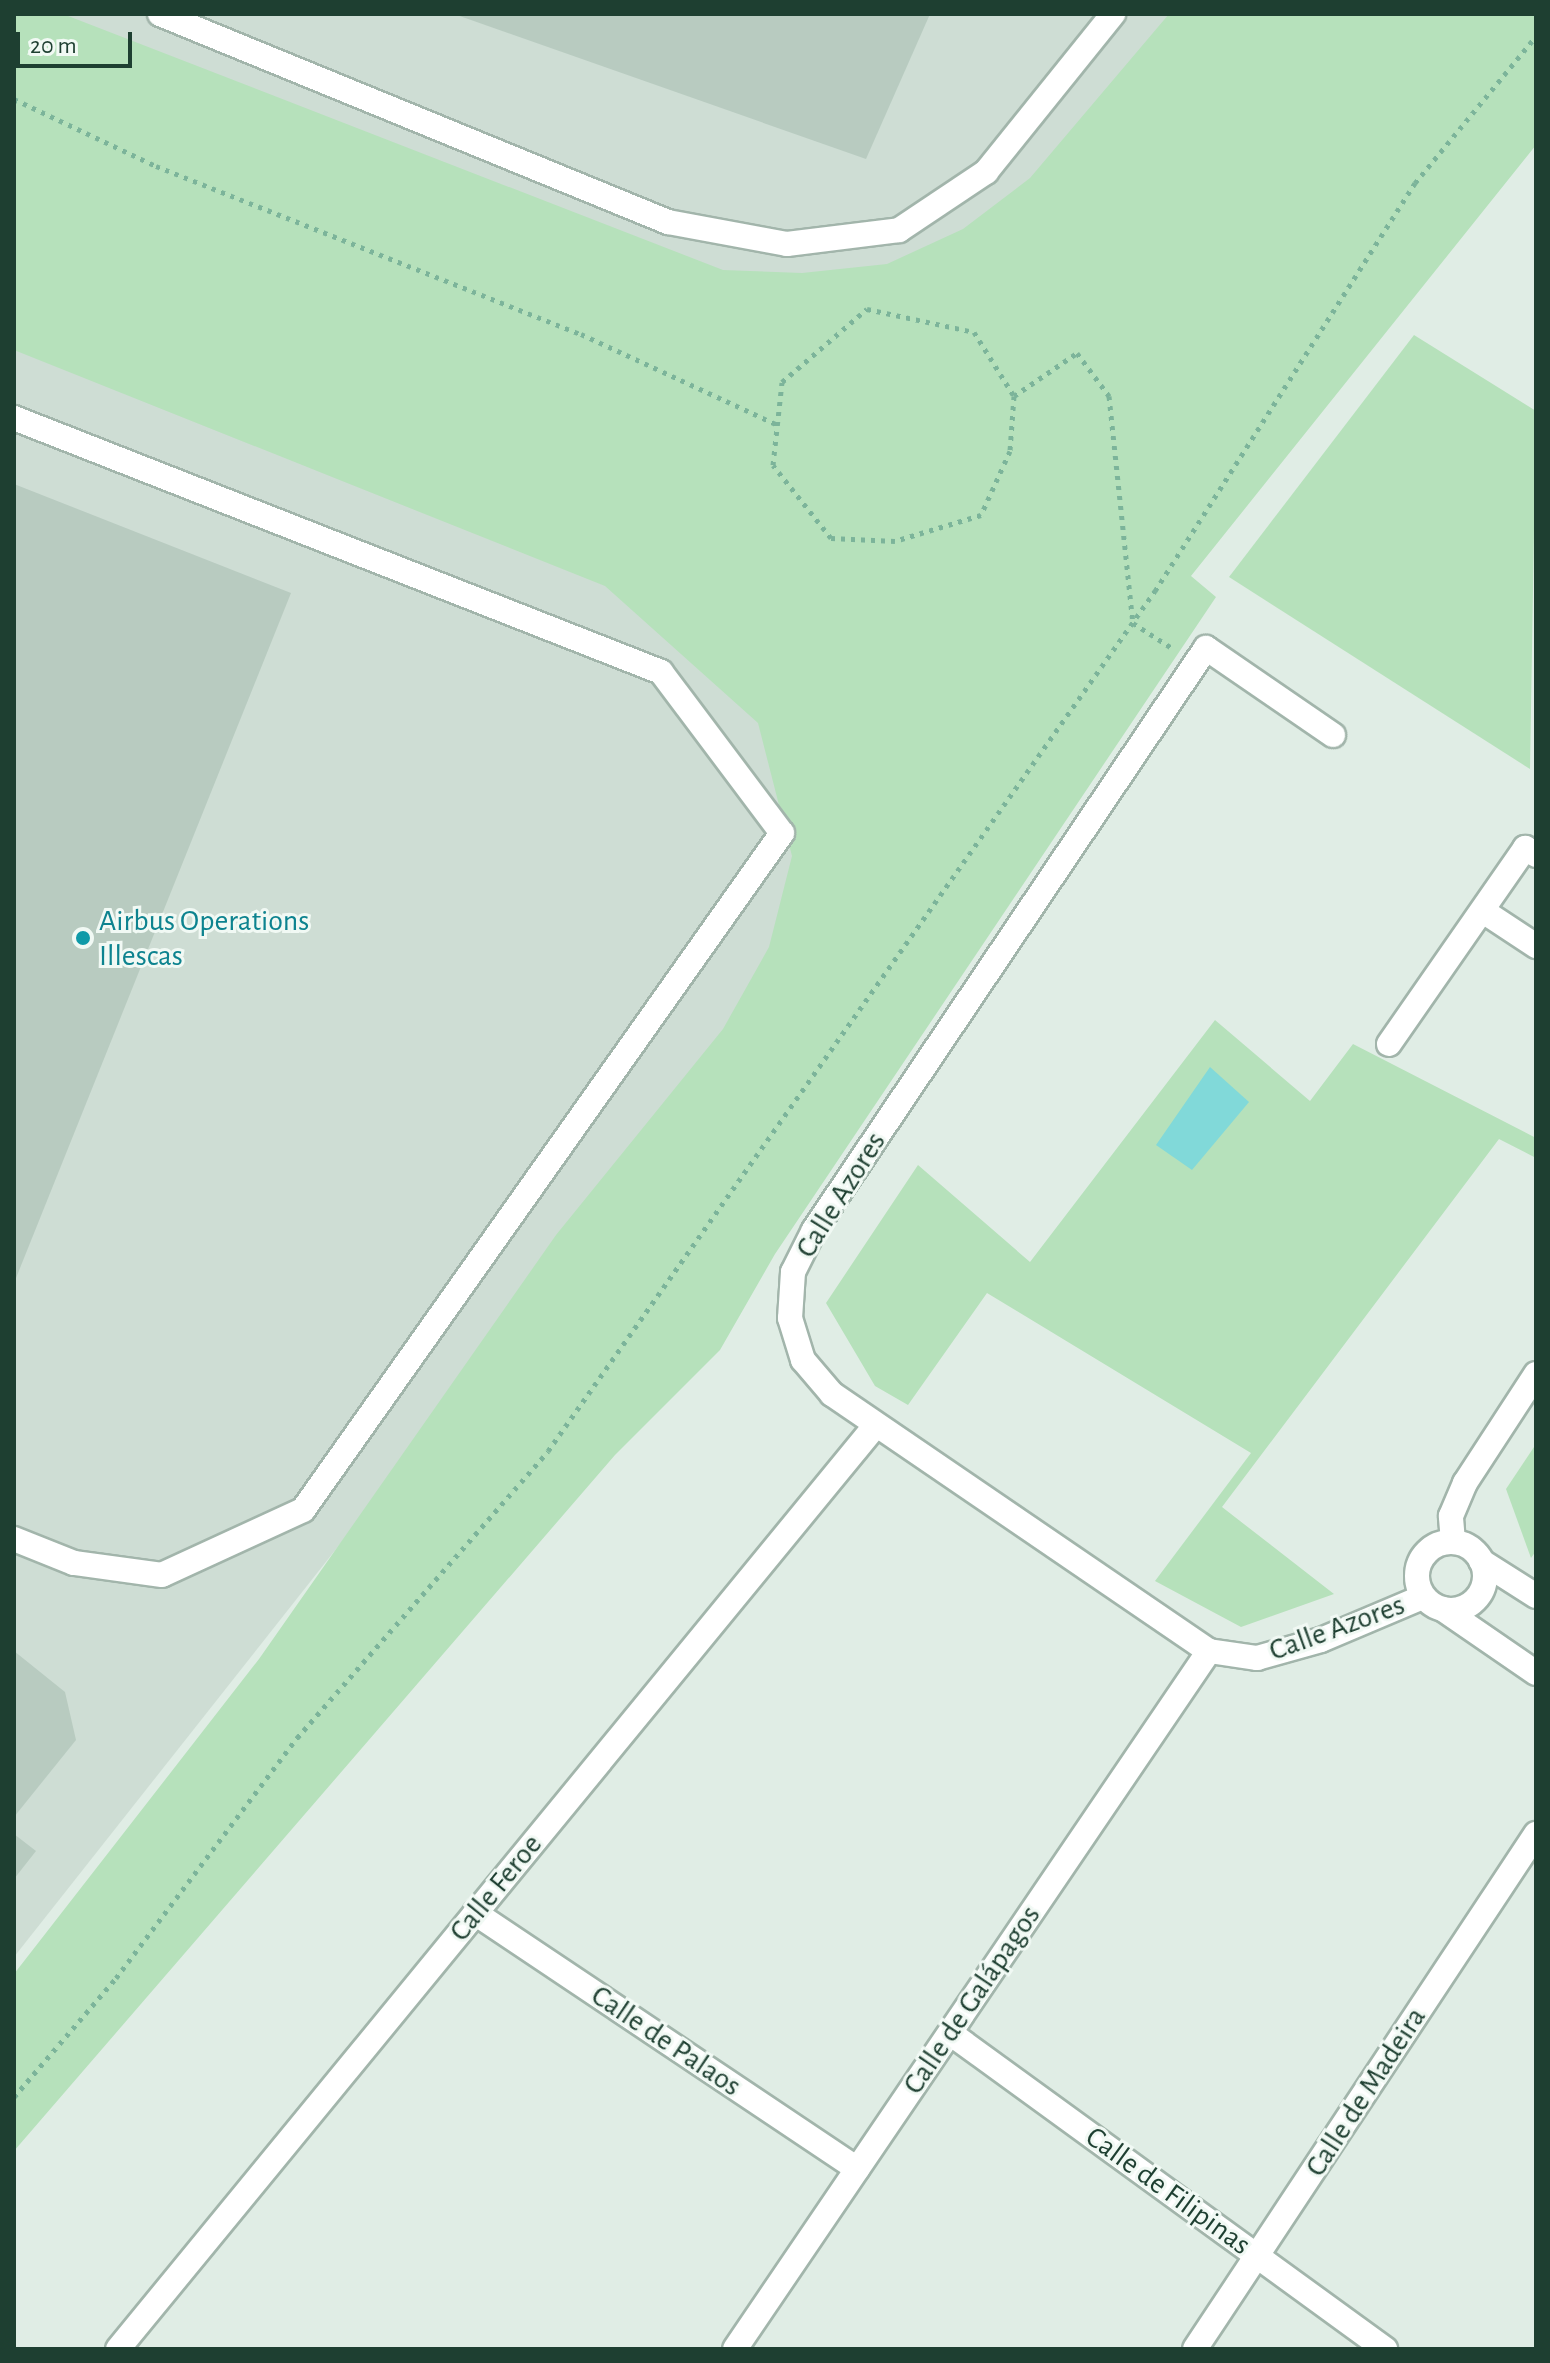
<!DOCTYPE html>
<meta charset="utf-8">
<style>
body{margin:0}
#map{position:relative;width:1550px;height:2363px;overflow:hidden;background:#e0ede5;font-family:"Alegreya Sans",sans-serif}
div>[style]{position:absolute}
.built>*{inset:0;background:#ceddd4}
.green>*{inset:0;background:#b6e1bb}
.water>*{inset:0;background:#81d9d9}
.building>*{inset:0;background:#b8cbc0}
.path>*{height:5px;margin-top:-2.5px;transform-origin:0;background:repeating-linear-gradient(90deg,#7cb49a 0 4px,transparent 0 10px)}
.roads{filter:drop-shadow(2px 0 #a2b5ab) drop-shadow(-2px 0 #a2b5ab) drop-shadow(0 2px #a2b5ab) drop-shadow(0 -2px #a2b5ab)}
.minor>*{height:24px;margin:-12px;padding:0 12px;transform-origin:12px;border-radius:12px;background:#fff}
.minor>.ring{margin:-12px;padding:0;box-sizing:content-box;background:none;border:24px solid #fff;border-radius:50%}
.dots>*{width:22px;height:22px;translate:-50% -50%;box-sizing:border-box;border:4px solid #f1f9f4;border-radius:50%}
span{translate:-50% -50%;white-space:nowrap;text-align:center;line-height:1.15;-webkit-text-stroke:6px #f1f9f4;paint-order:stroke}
.culture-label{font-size:30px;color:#0d838f}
.left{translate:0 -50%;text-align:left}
.street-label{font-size:30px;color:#1e3f31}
.frame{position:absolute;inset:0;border:16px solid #1e3f31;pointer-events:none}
.scale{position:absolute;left:16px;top:32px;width:116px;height:36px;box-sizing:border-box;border:4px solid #1e3f31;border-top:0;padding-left:10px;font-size:24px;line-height:28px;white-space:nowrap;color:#1e3f31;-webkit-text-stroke:6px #f1f9f4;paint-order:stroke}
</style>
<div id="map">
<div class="built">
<i style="clip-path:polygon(14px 14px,1198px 14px,981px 732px,14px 1957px)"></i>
</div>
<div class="green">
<i style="clip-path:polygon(14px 14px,63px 14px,723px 270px,802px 273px,887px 264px,963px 229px,1030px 178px,1169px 14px,1536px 14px,1536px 145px,1191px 576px,1216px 597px,775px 1254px,720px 1350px,615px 1455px,14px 2151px,14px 1974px,259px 1659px,556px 1235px,723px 1029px,769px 947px,792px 856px,758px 723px,605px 586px,14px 350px)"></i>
<i style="clip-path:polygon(1414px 335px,1536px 411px,1530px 769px,1229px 577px)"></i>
<i style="clip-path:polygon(1215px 1020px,1310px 1101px,1353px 1044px,1536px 1138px,1536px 1158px,1499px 1139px,1222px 1507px,1334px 1594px,1241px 1627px,1155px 1581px,1251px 1453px,987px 1293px,908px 1405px,875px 1386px,826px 1303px,918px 1165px,1030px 1262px)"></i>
<i style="clip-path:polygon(1536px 1444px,1536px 1551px,1531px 1558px,1506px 1489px)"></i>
</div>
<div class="water">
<i style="clip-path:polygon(1210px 1067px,1249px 1102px,1192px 1170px,1156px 1145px)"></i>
</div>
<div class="building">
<i style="clip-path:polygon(454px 14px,930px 14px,866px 159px)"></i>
<i style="clip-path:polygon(14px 484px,291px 593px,14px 1283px)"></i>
<i style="clip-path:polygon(14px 1651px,65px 1692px,76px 1740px,14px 1817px)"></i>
<i style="clip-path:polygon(14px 1834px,36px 1851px,14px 1879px)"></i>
</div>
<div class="path">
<i style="left:14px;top:99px;width:157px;rotate:25.3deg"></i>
<i style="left:156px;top:166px;width:457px;rotate:21.6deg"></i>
<i style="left:581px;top:334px;width:217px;rotate:24.8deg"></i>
<i style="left:1014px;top:396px;width:55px;rotate:94.2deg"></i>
<i style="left:1010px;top:451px;width:70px;rotate:114.4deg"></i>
<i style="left:981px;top:515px;width:90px;rotate:163.2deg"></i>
<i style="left:895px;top:541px;width:64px;rotate:-177.3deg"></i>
<i style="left:831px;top:538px;width:93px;rotate:-128.5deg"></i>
<i style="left:773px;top:465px;width:83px;rotate:-83.8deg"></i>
<i style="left:782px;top:382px;width:112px;rotate:-40.7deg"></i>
<i style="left:867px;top:309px;width:109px;rotate:12.1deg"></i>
<i style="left:974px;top:332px;width:75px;rotate:58deg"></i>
<i style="left:1014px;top:396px;width:76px;rotate:-34.3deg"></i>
<i style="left:1077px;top:353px;width:54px;rotate:53.3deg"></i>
<i style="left:1109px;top:396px;width:228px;rotate:84deg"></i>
<i style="left:1133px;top:623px;width:46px;rotate:32.7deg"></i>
<i style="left:14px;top:2097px;width:157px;rotate:-49.4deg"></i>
<i style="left:116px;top:1978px;width:301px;rotate:-53deg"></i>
<i style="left:297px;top:1738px;width:381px;rotate:-48.8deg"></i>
<i style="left:548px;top:1451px;width:1053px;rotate:-54.79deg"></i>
<i style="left:1155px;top:591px;width:484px;rotate:-57.5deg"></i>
<i style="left:1415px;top:183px;width:190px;rotate:-50.5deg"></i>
</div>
<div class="roads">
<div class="minor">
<i style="left:160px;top:14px;width:549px;rotate:22.27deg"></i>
<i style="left:668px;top:222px;width:121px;rotate:10.5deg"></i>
<i style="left:787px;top:244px;width:113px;rotate:-7.1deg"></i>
<i style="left:899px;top:230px;width:105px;rotate:-33.7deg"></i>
<i style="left:986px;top:172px;width:203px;rotate:-51.2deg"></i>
<i style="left:14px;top:418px;width:695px;rotate:21.43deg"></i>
<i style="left:661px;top:672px;width:201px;rotate:53.1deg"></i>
<i style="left:782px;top:833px;width:829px;rotate:125.28deg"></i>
<i style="left:303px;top:1510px;width:155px;rotate:155.3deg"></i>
<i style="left:162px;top:1575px;width:89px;rotate:-172.2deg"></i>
<i style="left:74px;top:1563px;width:65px;rotate:-158.2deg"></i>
<i style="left:1333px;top:735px;width:154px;rotate:-145.6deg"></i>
<i style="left:1206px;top:648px;width:702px;rotate:123.96deg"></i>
<i style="left:814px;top:1230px;width:47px;rotate:116.6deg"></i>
<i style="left:793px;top:1272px;width:46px;rotate:93.7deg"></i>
<i style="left:790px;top:1318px;width:44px;rotate:72.8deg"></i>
<i style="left:803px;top:1360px;width:45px;rotate:49.5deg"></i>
<i style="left:832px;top:1394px;width:456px;rotate:34.3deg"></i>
<i style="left:1209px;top:1651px;width:49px;rotate:8.3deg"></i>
<i style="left:1257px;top:1658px;width:66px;rotate:-15.7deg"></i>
<i style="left:1321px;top:1640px;width:111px;rotate:-22.9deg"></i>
<i style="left:1483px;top:911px;width:64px;rotate:33.4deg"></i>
<i style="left:1389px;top:1044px;width:239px;rotate:-55.2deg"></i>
<i style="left:1525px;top:848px;width:13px;rotate:32deg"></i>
<i style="left:1453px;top:1541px;width:25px;rotate:-95deg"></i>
<i style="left:1451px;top:1516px;width:36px;rotate:-67deg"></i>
<i style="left:1465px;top:1483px;width:130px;rotate:-56.9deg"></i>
<i class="ring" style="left:1417px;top:1542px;width:44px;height:44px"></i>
<i style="left:1481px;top:1561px;width:65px;rotate:32.5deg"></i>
<i style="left:1443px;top:1609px;width:113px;rotate:34.5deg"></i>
<i style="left:475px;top:1913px;width:460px;rotate:33.8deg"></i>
<i style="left:950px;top:2033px;width:538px;rotate:36deg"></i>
<i style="left:118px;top:2349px;width:1194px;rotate:-50.64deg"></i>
<i style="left:735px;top:2349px;width:844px;rotate:-55.82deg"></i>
<i style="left:1195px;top:2349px;width:618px;rotate:-56.49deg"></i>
</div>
</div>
<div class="dots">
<i style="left:83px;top:938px;background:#0f9aa8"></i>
</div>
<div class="culture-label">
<span class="left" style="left:99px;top:938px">Airbus Operations<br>Illescas</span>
</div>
<div class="street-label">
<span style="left:841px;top:1195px;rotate:-58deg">Calle Azores</span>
<span style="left:1337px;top:1628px;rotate:-20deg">Calle Azores</span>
<span style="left:496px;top:1888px;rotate:-51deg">Calle Feroe</span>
<span style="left:972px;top:2000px;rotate:-56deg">Calle de Galápagos</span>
<span style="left:666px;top:2041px;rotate:34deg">Calle de Palaos</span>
<span style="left:1366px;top:2092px;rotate:-57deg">Calle de Madeira</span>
<span style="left:1168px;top:2191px;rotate:36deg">Calle de Filipinas</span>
</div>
<div class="frame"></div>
<div class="scale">20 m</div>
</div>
